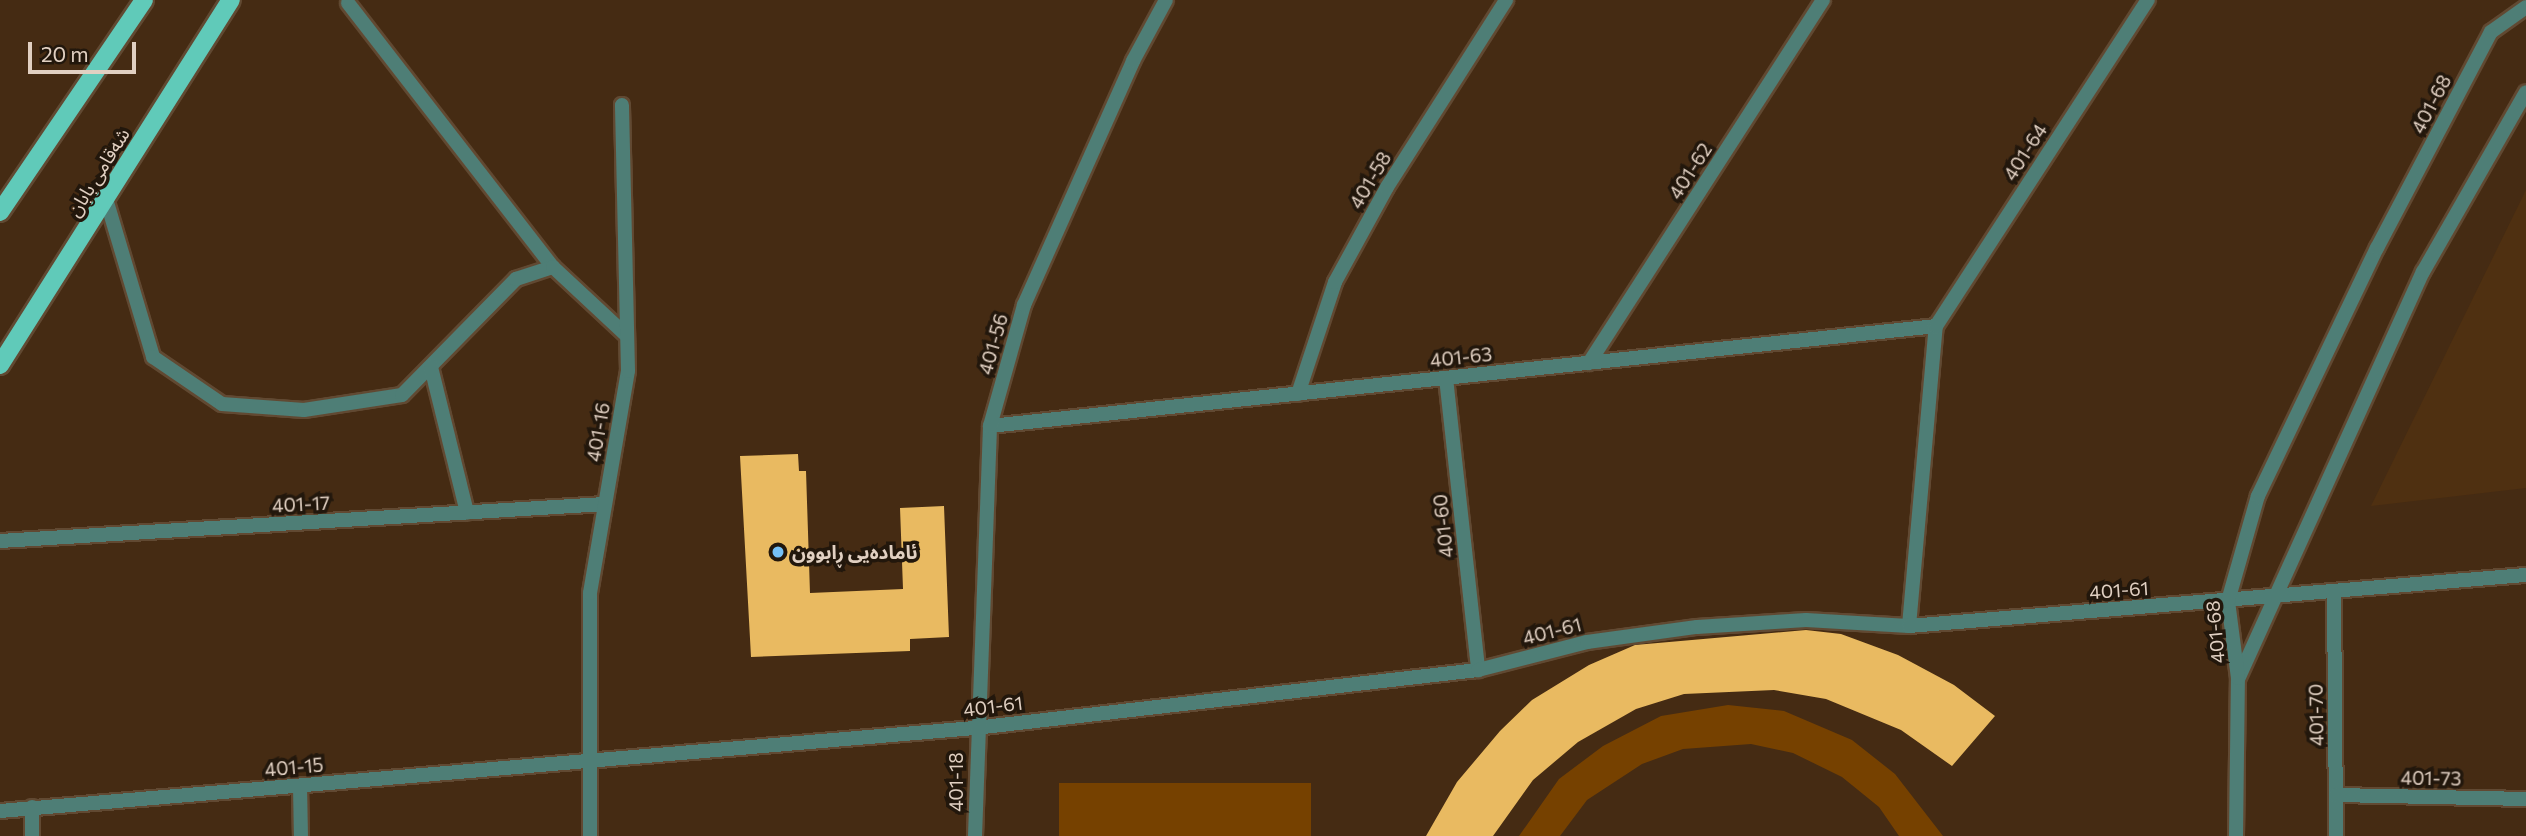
<!DOCTYPE html>
<meta charset="utf-8">
<style>
body{margin:0}
#map{position:relative;width:2526px;height:836px;overflow:hidden;background:#452b13;font-family:Commissioner,"Noto Sans Arabic",sans-serif}
div>[style]{position:absolute}
.built>*{inset:0;background:#4f3011}
.green>*{inset:0;background:#764100;transform-origin:0 0}
.building>*{inset:0;background:#e9ba61}
.roads{filter:drop-shadow(2px 0 #614932) drop-shadow(-2px 0 #614932) drop-shadow(0 2px #614932) drop-shadow(0 -2px #614932)}
.minor>*{height:14px;margin:-7px;padding:0 7px;transform-origin:7px;border-radius:7px;background:#4e7e76}
.primary>*{height:18px;margin:-9px;padding:0 9px;transform-origin:9px;border-radius:9px;background:#60cab9}
.dots>*{width:19px;height:19px;translate:-50% -50%;box-sizing:border-box;border:4px solid #22170c;border-radius:50%}
span{translate:-50% -50%;white-space:nowrap;text-align:center;line-height:1.15;-webkit-text-stroke:7px #22170c;paint-order:stroke}
.street-label{font-size:19px;color:#e1d0c2}
.poi-label{font-size:19px;color:#e1d0c2;font-weight:700}
.left{translate:0 -50%;text-align:left}
.scale{position:absolute;left:28px;top:42px;width:108px;height:32px;box-sizing:border-box;border:4px solid #e1d0c2;border-top:0;padding-left:9px;font-size:21px;line-height:24px;white-space:nowrap;color:#e1d0c2;-webkit-text-stroke:5px #22170c;paint-order:stroke}
</style>
<div id="map">
<div class="built">
<i style="clip-path:polygon(2526px 190px,2526px 488px,2371px 506px)"></i>
</div>
<div class="green">
<i style="clip-path:polygon(1728px 705px,1784px 711px,1852px 740px,1895px 774px,1943px 836px,1899px 836px,1879px 807px,1842px 777px,1793px 753px,1751px 744px,1683px 749px,1642px 764px,1587px 800px,1560px 836px,1519px 836px,1559px 779px,1603px 746px,1661px 716px)"></i>
<i style="left:1311px;top:783px;width:53px;height:252px;rotate:90deg"></i>
</div>
<div class="building">
<i style="clip-path:polygon(798px 454px,799px 471px,806px 471px,810px 593px,903px 589px,900px 508px,944px 506px,949px 637px,910px 639px,910px 651px,751px 657px,740px 456px)"></i>
<i style="clip-path:polygon(1806px 630px,1841px 634px,1898px 655px,1954px 685px,1995px 716px,1952px 766px,1901px 730px,1826px 699px,1774px 690px,1684px 694px,1636px 709px,1578px 742px,1533px 780px,1493px 836px,1426px 836px,1457px 782px,1500px 731px,1532px 700px,1589px 665px,1635px 645px)"></i>
</div>
<div class="roads">
<div class="minor">
<i style="left:348px;top:3px;width:334px;rotate:52.2deg"></i>
<i style="left:106px;top:199px;width:165px;rotate:73.4deg"></i>
<i style="left:153px;top:357px;width:83px;rotate:34.3deg"></i>
<i style="left:222px;top:404px;width:82px;rotate:4.2deg"></i>
<i style="left:304px;top:410px;width:99px;rotate:-8.7deg"></i>
<i style="left:402px;top:395px;width:163px;rotate:-45.5deg"></i>
<i style="left:516px;top:279px;width:39px;rotate:-18deg"></i>
<i style="left:553px;top:267px;width:100px;rotate:43deg"></i>
<i style="left:1589px;top:363px;width:432px;rotate:-57.2deg"></i>
<i style="left:431px;top:367px;width:150px;rotate:76.1deg"></i>
<i style="left:1446px;top:378px;width:294px;rotate:83.7deg"></i>
<i style="left:1298px;top:394px;width:118px;rotate:-71.7deg"></i>
<i style="left:1335px;top:282px;width:108px;rotate:-61.3deg"></i>
<i style="left:1387px;top:187px;width:222px;rotate:-57.5deg"></i>
<i style="left:990px;top:426px;width:951px;rotate:-6.03deg"></i>
<i style="left:0;top:541px;width:606px;rotate:-3.5deg"></i>
<i style="left:2334px;top:594px;width:242px;rotate:89.5deg"></i>
<i style="left:1909px;top:626px;width:301px;rotate:-84.9deg"></i>
<i style="left:1936px;top:326px;width:389px;rotate:-57deg"></i>
<i style="left:2239px;top:677px;width:445px;rotate:-65.6deg"></i>
<i style="left:2423px;top:272px;width:207px;rotate:-60.2deg"></i>
<i style="left:300px;top:786px;width:50px;rotate:88.9deg"></i>
<i style="left:2336px;top:795px;width:190px;rotate:1.2deg"></i>
<i style="left:0;top:811px;width:979px;rotate:-4.87deg"></i>
<i style="left:975px;top:728px;width:506px;rotate:-6.58deg"></i>
<i style="left:1478px;top:670px;width:113px;rotate:-14.4deg"></i>
<i style="left:1587px;top:642px;width:111px;rotate:-7.8deg"></i>
<i style="left:1697px;top:627px;width:109px;rotate:-3.7deg"></i>
<i style="left:1806px;top:620px;width:103px;rotate:3.3deg"></i>
<i style="left:1909px;top:626px;width:619px;rotate:-4.73deg"></i>
<i style="left:32px;top:836px;width:29px;rotate:-90deg"></i>
<i style="left:590px;top:836px;width:243px;rotate:-90deg"></i>
<i style="left:590px;top:593px;width:225px;rotate:-80.3deg"></i>
<i style="left:628px;top:371px;width:266px;rotate:-91.3deg"></i>
<i style="left:975px;top:836px;width:410px;rotate:-87.9deg"></i>
<i style="left:990px;top:426px;width:126px;rotate:-74.3deg"></i>
<i style="left:1024px;top:305px;width:267px;rotate:-65.9deg"></i>
<i style="left:1133px;top:61px;width:69px;rotate:-61.6deg"></i>
<i style="left:2236px;top:836px;width:158px;rotate:-89.3deg"></i>
<i style="left:2238px;top:678px;width:78px;rotate:-97.4deg"></i>
<i style="left:2228px;top:601px;width:109px;rotate:-74.1deg"></i>
<i style="left:2258px;top:496px;width:275px;rotate:-64.4deg"></i>
<i style="left:2377px;top:248px;width:244px;rotate:-62.2deg"></i>
<i style="left:2491px;top:32px;width:43px;rotate:-35.5deg"></i>
</div>
<div class="primary">
<i style="left:0;top:212px;width:256px;rotate:-55.8deg"></i>
<i style="left:0;top:365px;width:432px;rotate:-57.7deg"></i>
</div>
</div>
<div class="dots">
<i style="left:778px;top:552px;background:#75c0f6"></i>
</div>
<div class="street-label">
<span style="left:2431px;top:104px;rotate:-62deg">401-68</span>
<span style="left:2025px;top:152px;rotate:-57deg">401-64</span>
<span style="left:1690px;top:171px;rotate:-57deg">401-62</span>
<span style="left:98px;top:172px;rotate:-58deg">شەقامی بابان</span>
<span style="left:1370px;top:180px;rotate:-59deg">401-58</span>
<span style="left:993px;top:344px;rotate:-74deg">401-56</span>
<span style="left:1461px;top:357px;rotate:-6deg">401-63</span>
<span style="left:598px;top:432px;rotate:-80deg">401-16</span>
<span style="left:301px;top:504px;rotate:-3deg">401-17</span>
<span style="left:1443px;top:526px;rotate:-96deg">401-60</span>
<span style="left:2119px;top:590px;rotate:-4deg">401-61</span>
<span style="left:1552px;top:631px;rotate:-14deg">401-61</span>
<span style="left:2215px;top:632px;rotate:-95deg">401-68</span>
<span style="left:993px;top:706px;rotate:-7deg">401-61</span>
<span style="left:2316px;top:715px;rotate:-91deg">401-70</span>
<span style="left:294px;top:767px;rotate:-5deg">401-15</span>
<span style="left:2431px;top:778px;rotate:1deg">401-73</span>
<span style="left:956px;top:782px;rotate:-90deg">401-18</span>
</div>
<div class="poi-label">
<span class="left" style="left:792px;top:552px">ئامادەیی ڕابوون</span>
</div>
<div class="scale">20 m</div>
</div>
